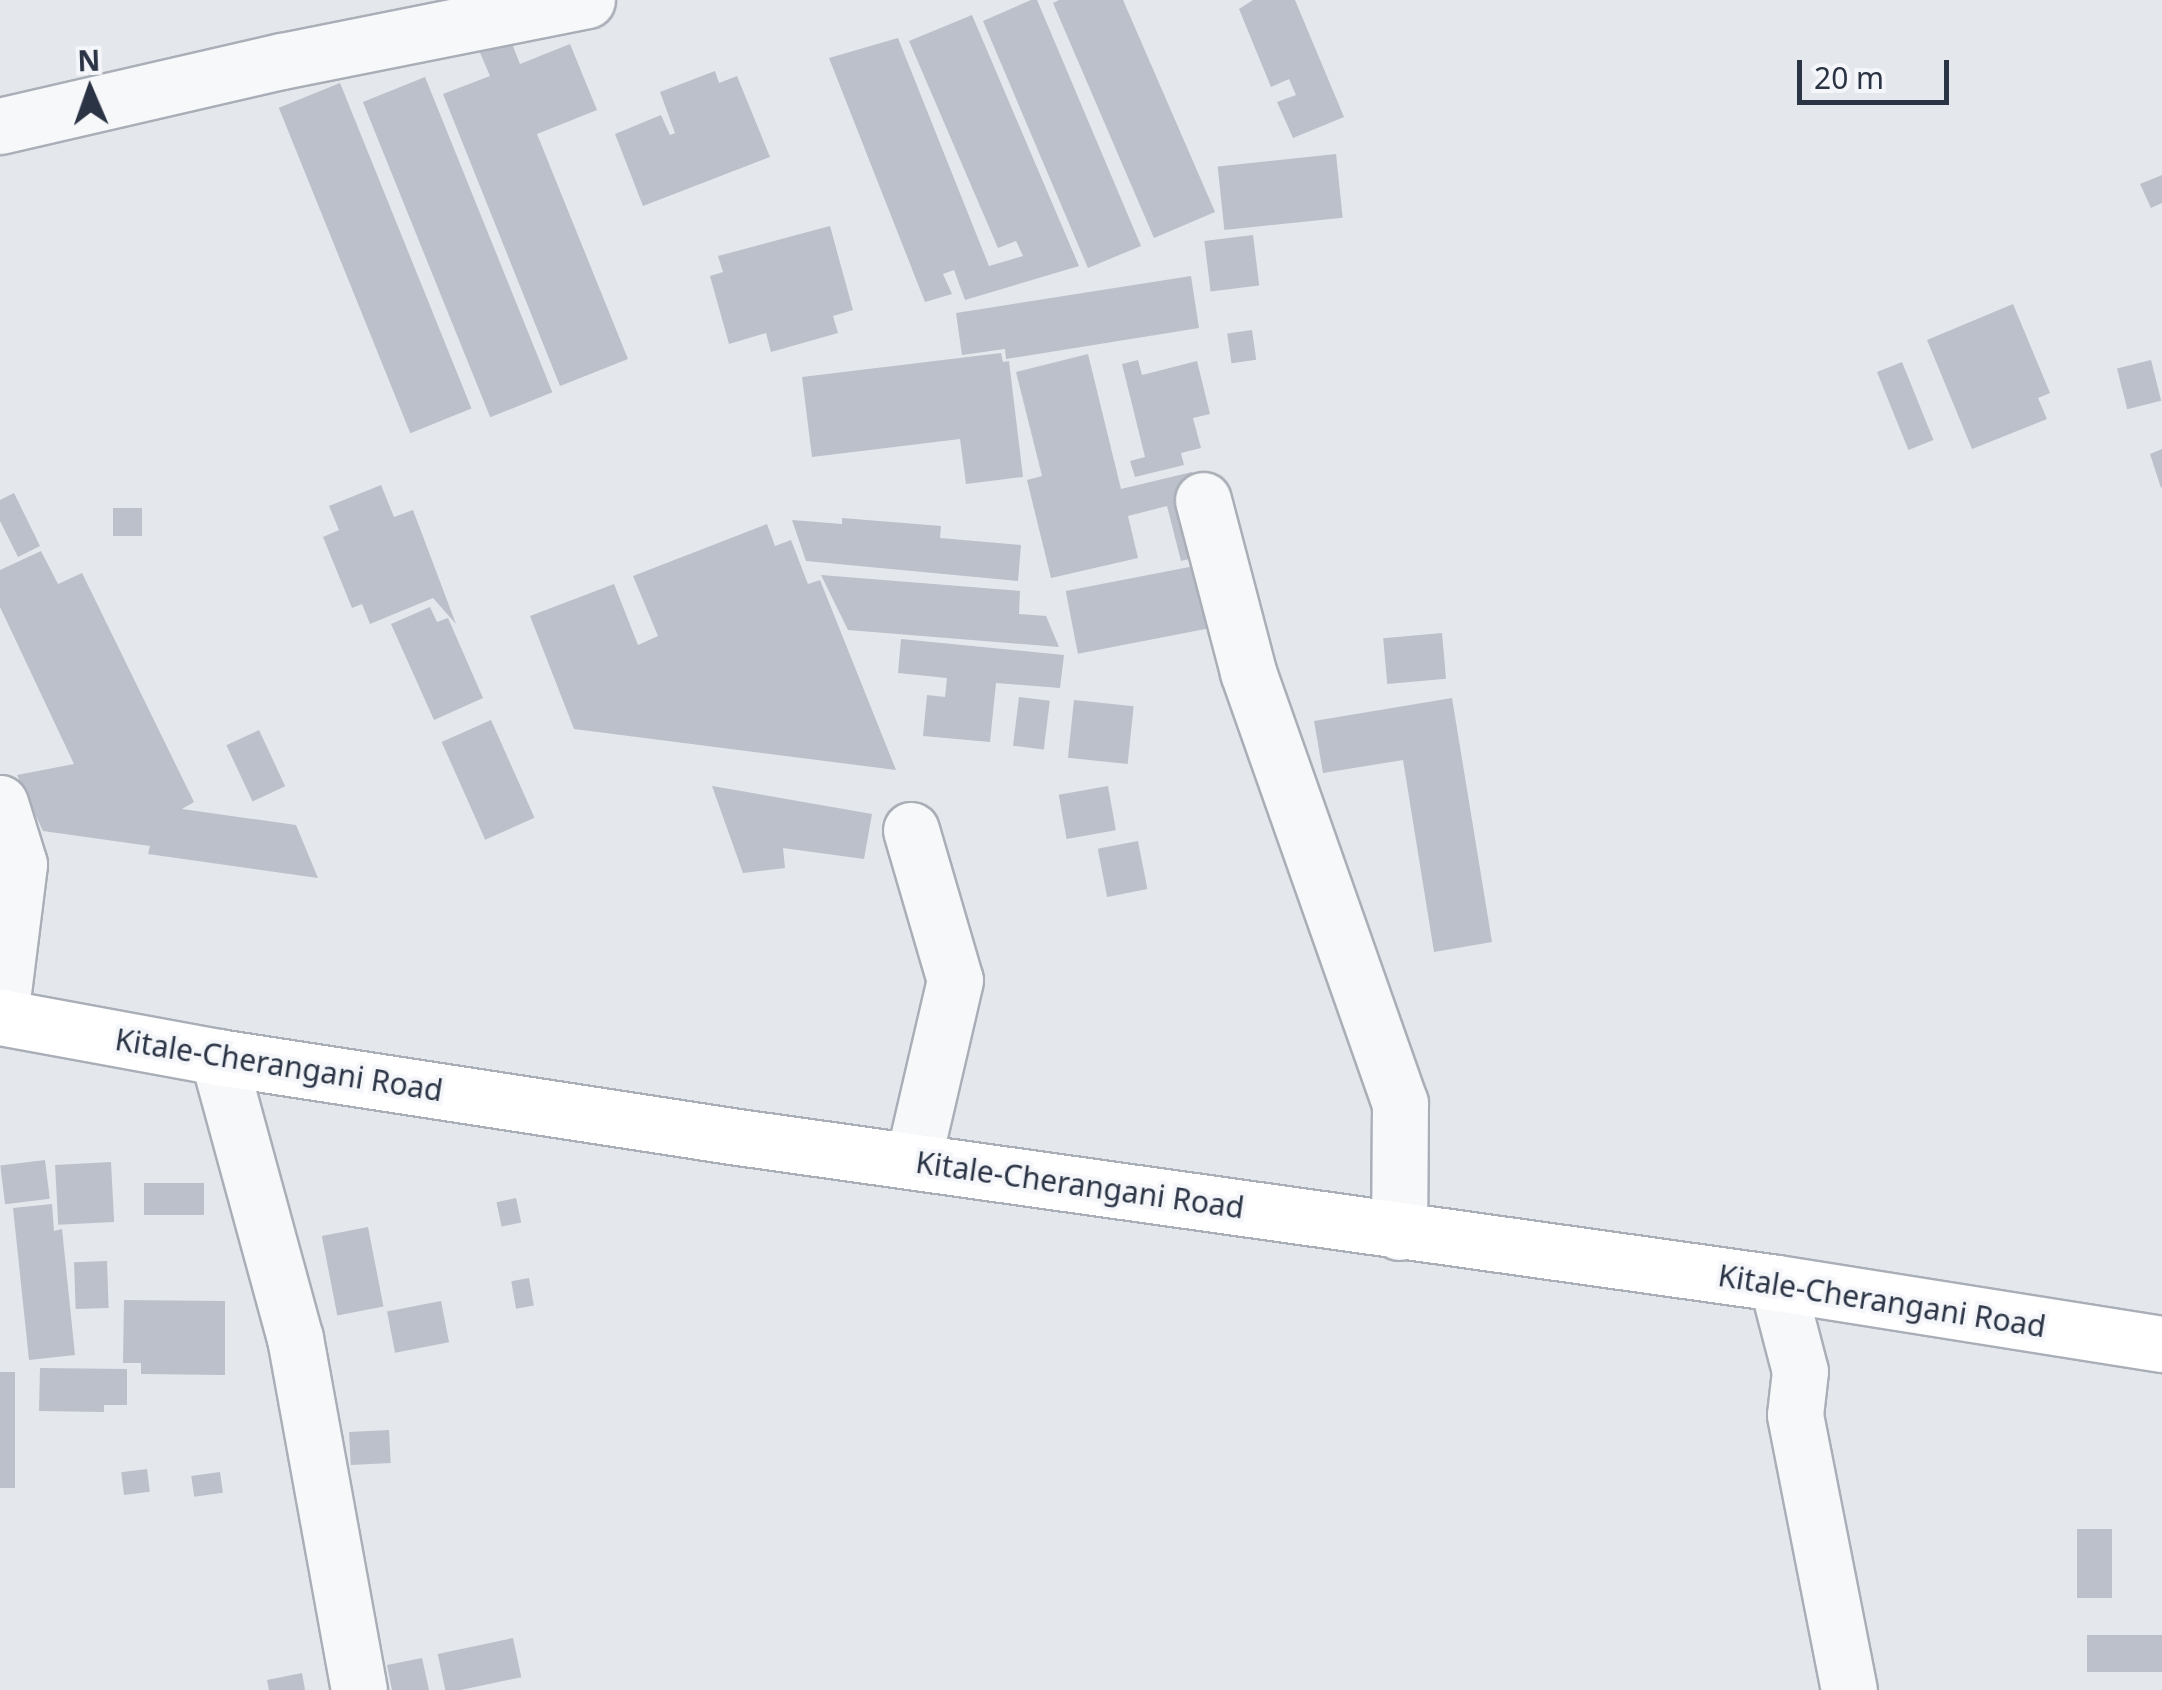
<!DOCTYPE html>
<style>
body{margin:0}
#map{position:relative;width:2162px;height:1690px;overflow:hidden;background:#e4e7ec;font-family:"Noto Sans",sans-serif}
div>[style]{position:absolute}
.building>*{inset:0;background:#bbc0ca;transform-origin:0 0}
.roads{filter:drop-shadow(2px 0 #a9aeb7) drop-shadow(-2px 0 #a9aeb7) drop-shadow(0 2px #a9aeb7) drop-shadow(0 -2px #a9aeb7)}
.minor>*{height:55px;margin:-27.5px;padding:0 27.5px;transform-origin:27.5px;border-radius:27.5px;background:#f7f8fa}
.major>*{height:55px;margin:-27.5px;padding:0 27.5px;transform-origin:27.5px;border-radius:27.5px;background:#fff}
span{translate:-50% -50%;white-space:nowrap;text-align:center;line-height:1.15;-webkit-text-stroke:8px #f4f6f9;paint-order:stroke}
.street-label{font-size:30px;color:#2b3445}
.north{position:absolute;left:40px;top:40px;width:100px;height:100px;-webkit-text-stroke:8px #f4f6f9;paint-order:stroke;rotate:358deg;font-size:28px;font-weight:700;line-height:40px;text-align:center;color:#2b3445}
.north::after{content:'';display:block;margin:auto;width:35px;height:45px;background:#2b3445;clip-path:polygon(50% 0,100% 100%,50% 72%,0 100%)}
.scale{position:absolute;left:1797px;top:60px;width:152px;height:45px;box-sizing:border-box;border:5px solid #2b3445;border-top:0;padding-left:12px;font-size:30px;line-height:35px;white-space:nowrap;color:#2b3445;-webkit-text-stroke:8px #f4f6f9;paint-order:stroke}
</style>
<div id="map">
<div class="building">
<i style="clip-path:polygon(1031px 0,1037px 0,1141px 246px,1088px 268px,983px 21px)"></i>
<i style="clip-path:polygon(1059px 0,1123px 0,1215px 212px,1154px 238px,1053px 3px)"></i>
<i style="clip-path:polygon(1253px 0,1295px 0,1344px 117px,1293px 138px,1277px 102px,1296px 95px,1289px 79px,1271px 87px,1239px 9px)"></i>
<i style="clip-path:polygon(972px 15px,1079px 266px,965px 300px,954px 270px,943px 274px,952px 294px,925px 302px,829px 58px,898px 38px,989px 266px,1023px 256px,1016px 241px,998px 248px,909px 41px)"></i>
<i style="clip-path:polygon(509px 36px,520px 64px,570px 44px,597px 110px,537px 134px,628px 359px,560px 386px,443px 94px,490px 76px,478px 48px)"></i>
<i style="clip-path:polygon(715px 71px,719px 83px,737px 76px,770px 157px,643px 206px,615px 134px,661px 115px,670px 135px,675px 133px,660px 92px)"></i>
<i style="left:425px;top:77px;width:340px;height:67px;rotate:68deg"></i>
<i style="left:340px;top:83px;width:351px;height:66px;rotate:68deg"></i>
<i style="left:1336px;top:154px;width:64px;height:119px;rotate:84deg"></i>
<i style="clip-path:polygon(2162px 175px,2162px 203px,2151px 208px,2140px 184px)"></i>
<i style="clip-path:polygon(830px 226px,853px 310px,833px 316px,838px 333px,771px 352px,766px 333px,729px 344px,710px 276px,723px 272px,718px 256px)"></i>
<i style="left:1253px;top:235px;width:51px;height:49px;rotate:83deg"></i>
<i style="clip-path:polygon(1191px 276px,1199px 328px,1006px 359px,1005px 349px,962px 355px,956px 313px)"></i>
<i style="clip-path:polygon(2013px 304px,2050px 393px,2038px 398px,2047px 419px,1972px 449px,1927px 340px)"></i>
<i style="left:1252px;top:330px;width:30px;height:25px;rotate:82deg"></i>
<i style="clip-path:polygon(1001px 353px,1003px 362px,1009px 361px,1023px 477px,966px 484px,960px 439px,812px 457px,802px 377px)"></i>
<i style="clip-path:polygon(1088px 354px,1121px 489px,1192px 472px,1213px 553px,1181px 561px,1167px 506px,1128px 516px,1138px 558px,1051px 578px,1027px 480px,1042px 476px,1016px 372px)"></i>
<i style="clip-path:polygon(1138px 360px,1142px 375px,1197px 361px,1210px 414px,1193px 418px,1201px 448px,1181px 453px,1184px 465px,1135px 477px,1130px 461px,1145px 457px,1122px 364px)"></i>
<i style="left:2151px;top:360px;width:42px;height:35px;rotate:76deg"></i>
<i style="left:1902px;top:362px;width:84px;height:27px;rotate:68deg"></i>
<i style="clip-path:polygon(2162px 449px,2162px 487px,2161px 488px,2150px 454px)"></i>
<i style="clip-path:polygon(381px 485px,394px 517px,413px 510px,456px 624px,433px 598px,370px 624px,362px 604px,352px 608px,323px 537px,339px 530px,329px 506px)"></i>
<i style="clip-path:polygon(14px 493px,40px 546px,18px 557px,0 521px,0 500px)"></i>
<i style="left:113px;top:508px;width:29px;height:28px"></i>
<i style="clip-path:polygon(842px 518px,941px 526px,940px 538px,1021px 545px,1018px 581px,806px 561px,792px 520px,842px 524px)"></i>
<i style="clip-path:polygon(767px 524px,775px 546px,791px 540px,808px 584px,820px 580px,896px 770px,574px 729px,530px 616px,614px 584px,638px 645px,658px 636px,633px 576px)"></i>
<i style="clip-path:polygon(41px 551px,58px 584px,82px 573px,194px 802px,182px 809px,296px 825px,318px 878px,148px 854px,150px 846px,43px 831px,17px 775px,74px 764px,0 607px,0 570px)"></i>
<i style="left:1210px;top:563px;width:64px;height:147px;rotate:79deg"></i>
<i style="clip-path:polygon(821px 575px,1020px 591px,1019px 614px,1046px 616px,1059px 647px,848px 630px)"></i>
<i style="clip-path:polygon(430px 607px,437px 622px,448px 618px,483px 698px,434px 720px,391px 624px)"></i>
<i style="left:1442px;top:633px;width:46px;height:59px;rotate:85deg"></i>
<i style="clip-path:polygon(901px 639px,1064px 655px,1060px 688px,996px 683px,990px 742px,923px 736px,927px 695px,945px 697px,947px 678px,898px 673px)"></i>
<i style="left:1019px;top:697px;width:31px;height:49px;rotate:7deg"></i>
<i style="clip-path:polygon(1452px 698px,1492px 942px,1434px 952px,1403px 760px,1323px 773px,1314px 721px)"></i>
<i style="left:1074px;top:700px;width:60px;height:58px;rotate:6deg"></i>
<i style="left:491px;top:720px;width:107px;height:54px;rotate:66deg"></i>
<i style="left:259px;top:730px;width:62px;height:36px;rotate:65deg"></i>
<i style="clip-path:polygon(712px 786px,872px 814px,864px 859px,783px 848px,785px 868px,743px 873px)"></i>
<i style="left:1108px;top:786px;width:45px;height:50px;rotate:80deg"></i>
<i style="left:1138px;top:841px;width:49px;height:41px;rotate:79deg"></i>
<i style="left:45px;top:1160px;width:39px;height:45px;rotate:83deg"></i>
<i style="left:111px;top:1162px;width:60px;height:56px;rotate:87deg"></i>
<i style="left:144px;top:1183px;width:60px;height:32px"></i>
<i style="left:516px;top:1198px;width:25px;height:20px;rotate:78deg"></i>
<i style="clip-path:polygon(52px 1204px,54px 1231px,62px 1229px,75px 1355px,29px 1360px,13px 1208px)"></i>
<i style="left:368px;top:1227px;width:81px;height:47px;rotate:79deg"></i>
<i style="left:107px;top:1261px;width:47px;height:33px;rotate:88deg"></i>
<i style="left:529px;top:1278px;width:28px;height:18px;rotate:80deg"></i>
<i style="clip-path:polygon(124px 1300px,225px 1301px,225px 1375px,141px 1374px,141px 1363px,123px 1363px)"></i>
<i style="left:441px;top:1301px;width:42px;height:55px;rotate:79deg"></i>
<i style="clip-path:polygon(40px 1368px,127px 1369px,127px 1405px,104px 1405px,104px 1412px,39px 1411px)"></i>
<i style="left:0;top:1372px;width:15px;height:116px"></i>
<i style="left:389px;top:1430px;width:33px;height:40px;rotate:87deg"></i>
<i style="left:147px;top:1469px;width:23px;height:26px;rotate:83deg"></i>
<i style="left:220px;top:1472px;width:21px;height:29px;rotate:82deg"></i>
<i style="left:2077px;top:1529px;width:35px;height:69px"></i>
<i style="left:2162px;top:1635px;width:37px;height:75px;rotate:90deg"></i>
<i style="left:513px;top:1638px;width:40px;height:77px;rotate:78deg"></i>
<i style="clip-path:polygon(422px 1658px,429px 1690px,392px 1690px,387px 1665px)"></i>
<i style="clip-path:polygon(302px 1673px,305px 1690px,269px 1690px,267px 1680px)"></i>
</div>
<div class="roads">
<div class="minor">
<i style="left:0;top:126px;width:289px;rotate:-13deg"></i>
<i style="left:282px;top:61px;width:311px;rotate:-11.3deg"></i>
<i style="left:1203px;top:500px;width:178px;rotate:75.3deg"></i>
<i style="left:1248px;top:672px;width:457px;rotate:70.6deg"></i>
<i style="left:1400px;top:1103px;width:129px;rotate:90.4deg"></i>
<i style="left:0;top:803px;width:64px;rotate:72.7deg"></i>
<i style="left:19px;top:864px;width:154px;rotate:97.1deg"></i>
<i style="left:911px;top:830px;width:156px;rotate:73.7deg"></i>
<i style="left:955px;top:980px;width:185px;rotate:103.1deg"></i>
<i style="left:218px;top:1057px;width:291px;rotate:74.7deg"></i>
<i style="left:295px;top:1338px;width:358px;rotate:79.7deg"></i>
<i style="left:1777px;top:1283px;width:91px;rotate:75.4deg"></i>
<i style="left:1800px;top:1371px;width:44px;rotate:96.5deg"></i>
<i style="left:1795px;top:1415px;width:280px;rotate:78.9deg"></i>
</div>
<div class="major">
<i style="left:0;top:1017px;width:222px;rotate:10.4deg"></i>
<i style="left:218px;top:1057px;width:519px;rotate:8.75deg"></i>
<i style="left:731px;top:1136px;width:1056px;rotate:8deg"></i>
<i style="left:1777px;top:1283px;width:390px;rotate:9deg"></i>
</div>
</div>
<div class="street-label">
<span style="left:279px;top:1065px;rotate:9deg">Kitale-Cherangani Road</span>
<span style="left:1080px;top:1185px;rotate:8deg">Kitale-Cherangani Road</span>
<span style="left:1882px;top:1301px;rotate:9deg">Kitale-Cherangani Road</span>
</div>
<div class="north">N</div>
<div class="scale">20 m</div>
</div>
